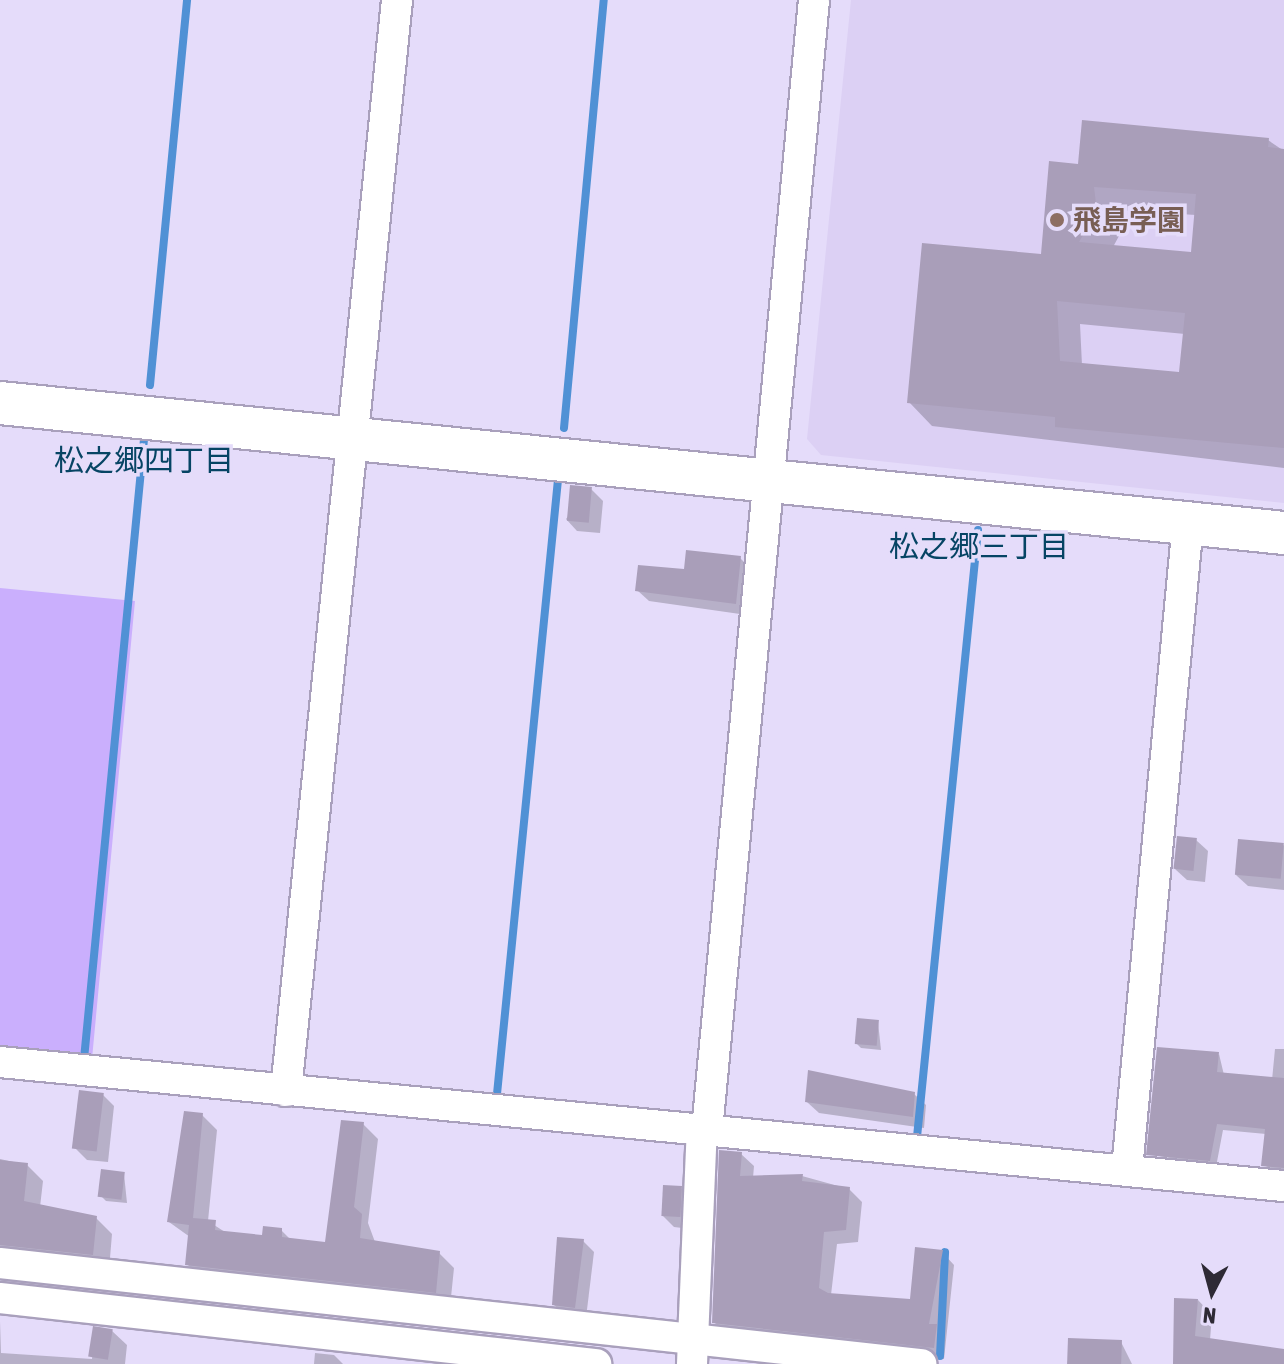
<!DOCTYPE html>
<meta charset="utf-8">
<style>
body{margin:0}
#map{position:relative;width:1284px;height:1364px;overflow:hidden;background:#e5dcfa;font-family:"Asap Condensed","Noto Sans JP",sans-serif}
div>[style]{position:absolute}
.built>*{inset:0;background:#dcd0f4}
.green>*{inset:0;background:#caaffd}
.shadow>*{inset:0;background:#0003}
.stream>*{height:8px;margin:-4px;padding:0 4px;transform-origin:4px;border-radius:4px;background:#5091d5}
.building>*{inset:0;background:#a99eb9;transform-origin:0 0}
.roads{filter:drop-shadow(2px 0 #a9a0bc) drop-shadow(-2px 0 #a9a0bc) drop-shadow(0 2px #a9a0bc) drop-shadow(0 -2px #a9a0bc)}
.street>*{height:30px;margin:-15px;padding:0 15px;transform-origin:15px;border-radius:15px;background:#fff}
.secondary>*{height:42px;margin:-21px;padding:0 21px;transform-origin:21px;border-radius:21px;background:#fff}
.dots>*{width:22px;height:22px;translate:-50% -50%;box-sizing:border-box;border:4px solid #e5dcfa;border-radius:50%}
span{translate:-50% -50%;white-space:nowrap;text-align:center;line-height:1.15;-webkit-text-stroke:7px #e5dcfa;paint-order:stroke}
.education-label{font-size:28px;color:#785e54;font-weight:700}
.left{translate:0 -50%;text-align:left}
.neighbourhood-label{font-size:30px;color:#064464}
.north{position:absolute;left:1172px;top:1252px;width:80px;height:80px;-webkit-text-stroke:6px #e5dcfa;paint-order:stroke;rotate:186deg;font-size:22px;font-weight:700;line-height:32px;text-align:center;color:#2e2a35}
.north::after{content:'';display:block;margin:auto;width:28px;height:36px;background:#2e2a35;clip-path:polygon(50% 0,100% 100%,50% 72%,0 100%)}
</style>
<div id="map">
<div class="built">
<i style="clip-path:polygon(851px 0,1284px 0,1284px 503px,821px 455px,807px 439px)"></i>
</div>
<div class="green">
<i style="clip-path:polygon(0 588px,135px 601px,92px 1059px,0 1049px)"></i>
</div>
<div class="shadow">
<i style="clip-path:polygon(evenodd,1268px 140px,1284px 151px,1284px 468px,932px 426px,909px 402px,1043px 256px,1080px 166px,1268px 140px,1116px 210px,1196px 215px,1193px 255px,1113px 247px,1119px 236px,1116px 210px,1268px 140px,1080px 324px,1185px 334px,1181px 374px,1082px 365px,1080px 324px)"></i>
<i style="clip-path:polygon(591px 489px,603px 501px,600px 533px,577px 531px,566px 519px)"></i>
<i style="clip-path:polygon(740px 558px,751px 569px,747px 615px,649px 601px,637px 590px)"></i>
<i style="clip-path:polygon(1196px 840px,1208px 851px,1205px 882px,1187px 880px,1175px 869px)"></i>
<i style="clip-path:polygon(1284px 845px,1284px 890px,1248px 886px,1236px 875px)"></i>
<i style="clip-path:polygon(878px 1022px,881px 1050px,861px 1048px,856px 1043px)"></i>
<i style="clip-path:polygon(1275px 1049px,1284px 1049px,1284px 1173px,1263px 1165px,1266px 1134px,1223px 1130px,1216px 1167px,1149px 1154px,1219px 1054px,1224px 1075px,1272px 1080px)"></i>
<i style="clip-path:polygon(914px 1094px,926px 1105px,924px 1128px,819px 1113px,807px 1102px)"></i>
<i style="clip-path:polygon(103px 1095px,114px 1106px,108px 1162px,87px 1160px,76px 1149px)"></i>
<i style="clip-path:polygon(202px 1115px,217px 1130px,208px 1221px,228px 1234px,263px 1237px,281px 1230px,291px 1240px,327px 1244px,363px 1124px,378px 1139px,368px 1223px,375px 1242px,439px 1253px,454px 1268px,450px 1307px,202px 1279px,187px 1264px,190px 1237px,169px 1222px)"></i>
<i style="clip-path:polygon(741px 1154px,754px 1166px,753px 1178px,802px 1176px,849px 1189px,862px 1202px,858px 1242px,837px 1244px,831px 1295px,912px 1302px,942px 1252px,954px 1265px,944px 1359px,727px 1335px,714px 1322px)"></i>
<i style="clip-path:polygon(0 1159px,27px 1165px,43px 1181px,40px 1207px,96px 1218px,112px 1234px,109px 1270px,0 1262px)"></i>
<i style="clip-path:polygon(124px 1174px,127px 1203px,106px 1201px,101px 1196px)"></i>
<i style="clip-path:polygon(681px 1188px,692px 1200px,691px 1229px,674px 1227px,663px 1216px)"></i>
<i style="clip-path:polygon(583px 1241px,594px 1252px,586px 1318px,566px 1316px,554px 1305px)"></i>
<i style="clip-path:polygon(1198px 1300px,1212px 1315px,1210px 1340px,1284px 1351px,1284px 1364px,1174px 1364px)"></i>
<i style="clip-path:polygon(0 1321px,1px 1353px,92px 1359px,94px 1329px,112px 1331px,127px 1345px,125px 1364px,0 1364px)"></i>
<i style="clip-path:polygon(1121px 1342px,1132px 1364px,1067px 1364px)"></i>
<i style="clip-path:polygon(315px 1353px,334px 1355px,343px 1364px,314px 1364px)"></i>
</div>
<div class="stream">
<i style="left:150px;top:385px;width:387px;rotate:-84.5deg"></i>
<i style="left:564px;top:428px;width:430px;rotate:-84.7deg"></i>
<i style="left:84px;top:1059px;width:623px;rotate:-84.47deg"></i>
<i style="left:497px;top:1094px;width:617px;rotate:-84.33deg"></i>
<i style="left:917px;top:1137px;width:610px;rotate:-84.26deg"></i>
<i style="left:940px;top:1356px;width:104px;rotate:-87.2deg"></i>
</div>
<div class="building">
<i style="clip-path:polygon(evenodd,1082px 120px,1269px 138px,1268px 147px,1284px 149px,1284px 448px,1055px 427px,1055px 417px,907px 403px,922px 243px,1041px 254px,1049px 161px,1078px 164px,1082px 120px,1094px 187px,1196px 194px,1191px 252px,1079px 242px,1097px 212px,1094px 187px,1082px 120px,1057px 301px,1185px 313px,1179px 372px,1060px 361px,1057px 301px)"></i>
<i style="left:570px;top:485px;width:22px;height:36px;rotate:5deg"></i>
<i style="clip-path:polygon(686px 550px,741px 556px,736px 604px,635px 591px,638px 565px,684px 569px)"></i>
<i style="left:1177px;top:836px;width:20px;height:33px;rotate:6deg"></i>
<i style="left:1238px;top:839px;width:46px;height:36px;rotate:5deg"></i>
<i style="left:857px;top:1018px;width:22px;height:26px;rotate:5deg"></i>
<i style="clip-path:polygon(1157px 1047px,1219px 1052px,1217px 1072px,1284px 1078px,1284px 1168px,1261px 1166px,1265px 1129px,1217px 1124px,1210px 1161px,1146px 1155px)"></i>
<i style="clip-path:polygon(808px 1070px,915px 1092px,913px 1117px,805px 1102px)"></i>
<i style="left:79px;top:1090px;width:25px;height:59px;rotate:7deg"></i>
<i style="clip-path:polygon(184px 1111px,203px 1113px,193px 1218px,216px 1220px,215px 1230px,262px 1235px,263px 1226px,282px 1228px,282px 1237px,325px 1242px,341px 1120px,364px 1122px,354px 1207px,362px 1214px,360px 1238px,440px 1251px,436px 1293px,185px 1265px,189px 1225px,167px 1222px)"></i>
<i style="clip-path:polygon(719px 1150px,742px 1152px,740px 1176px,803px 1174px,802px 1181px,850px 1187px,846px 1230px,824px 1232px,819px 1288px,828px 1293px,910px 1299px,915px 1247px,943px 1250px,929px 1324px,937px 1324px,934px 1348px,712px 1323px)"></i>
<i style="clip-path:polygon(0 1160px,28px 1163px,24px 1201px,97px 1216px,93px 1255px,0 1245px)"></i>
<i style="left:101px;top:1169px;width:24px;height:28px;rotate:7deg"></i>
<i style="left:663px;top:1185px;width:19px;height:31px;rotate:3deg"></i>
<i style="clip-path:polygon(557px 1237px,584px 1239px,575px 1308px,552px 1305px)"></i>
<i style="clip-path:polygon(1174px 1298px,1198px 1299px,1195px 1336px,1284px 1349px,1284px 1364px,1173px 1364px)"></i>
<i style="left:93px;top:1326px;width:20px;height:31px;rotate:9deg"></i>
<i style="left:1068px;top:1338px;width:54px;height:26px;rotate:2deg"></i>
</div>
<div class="roads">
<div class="street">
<i style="left:0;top:1062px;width:1290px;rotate:5.52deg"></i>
<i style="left:286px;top:1091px;width:1097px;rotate:-84.19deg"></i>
<i style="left:707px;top:1130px;width:1135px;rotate:-84.59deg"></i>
<i style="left:1127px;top:1169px;width:649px;rotate:-84.61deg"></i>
<i style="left:0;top:1263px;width:927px;rotate:6.26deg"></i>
<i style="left:0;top:1298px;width:600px;rotate:6.32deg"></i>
<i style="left:692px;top:1364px;width:234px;rotate:-87.6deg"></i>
</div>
<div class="secondary">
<i style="left:0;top:403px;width:1291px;rotate:5.78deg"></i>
</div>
</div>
<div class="dots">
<i style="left:1057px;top:220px;background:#8d6e63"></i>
</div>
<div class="education-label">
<span class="left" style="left:1073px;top:220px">飛島学園</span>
</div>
<div class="neighbourhood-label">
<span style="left:144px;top:460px">松之郷四丁目</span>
<span style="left:979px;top:546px">松之郷三丁目</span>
</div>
<div class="north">N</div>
</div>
